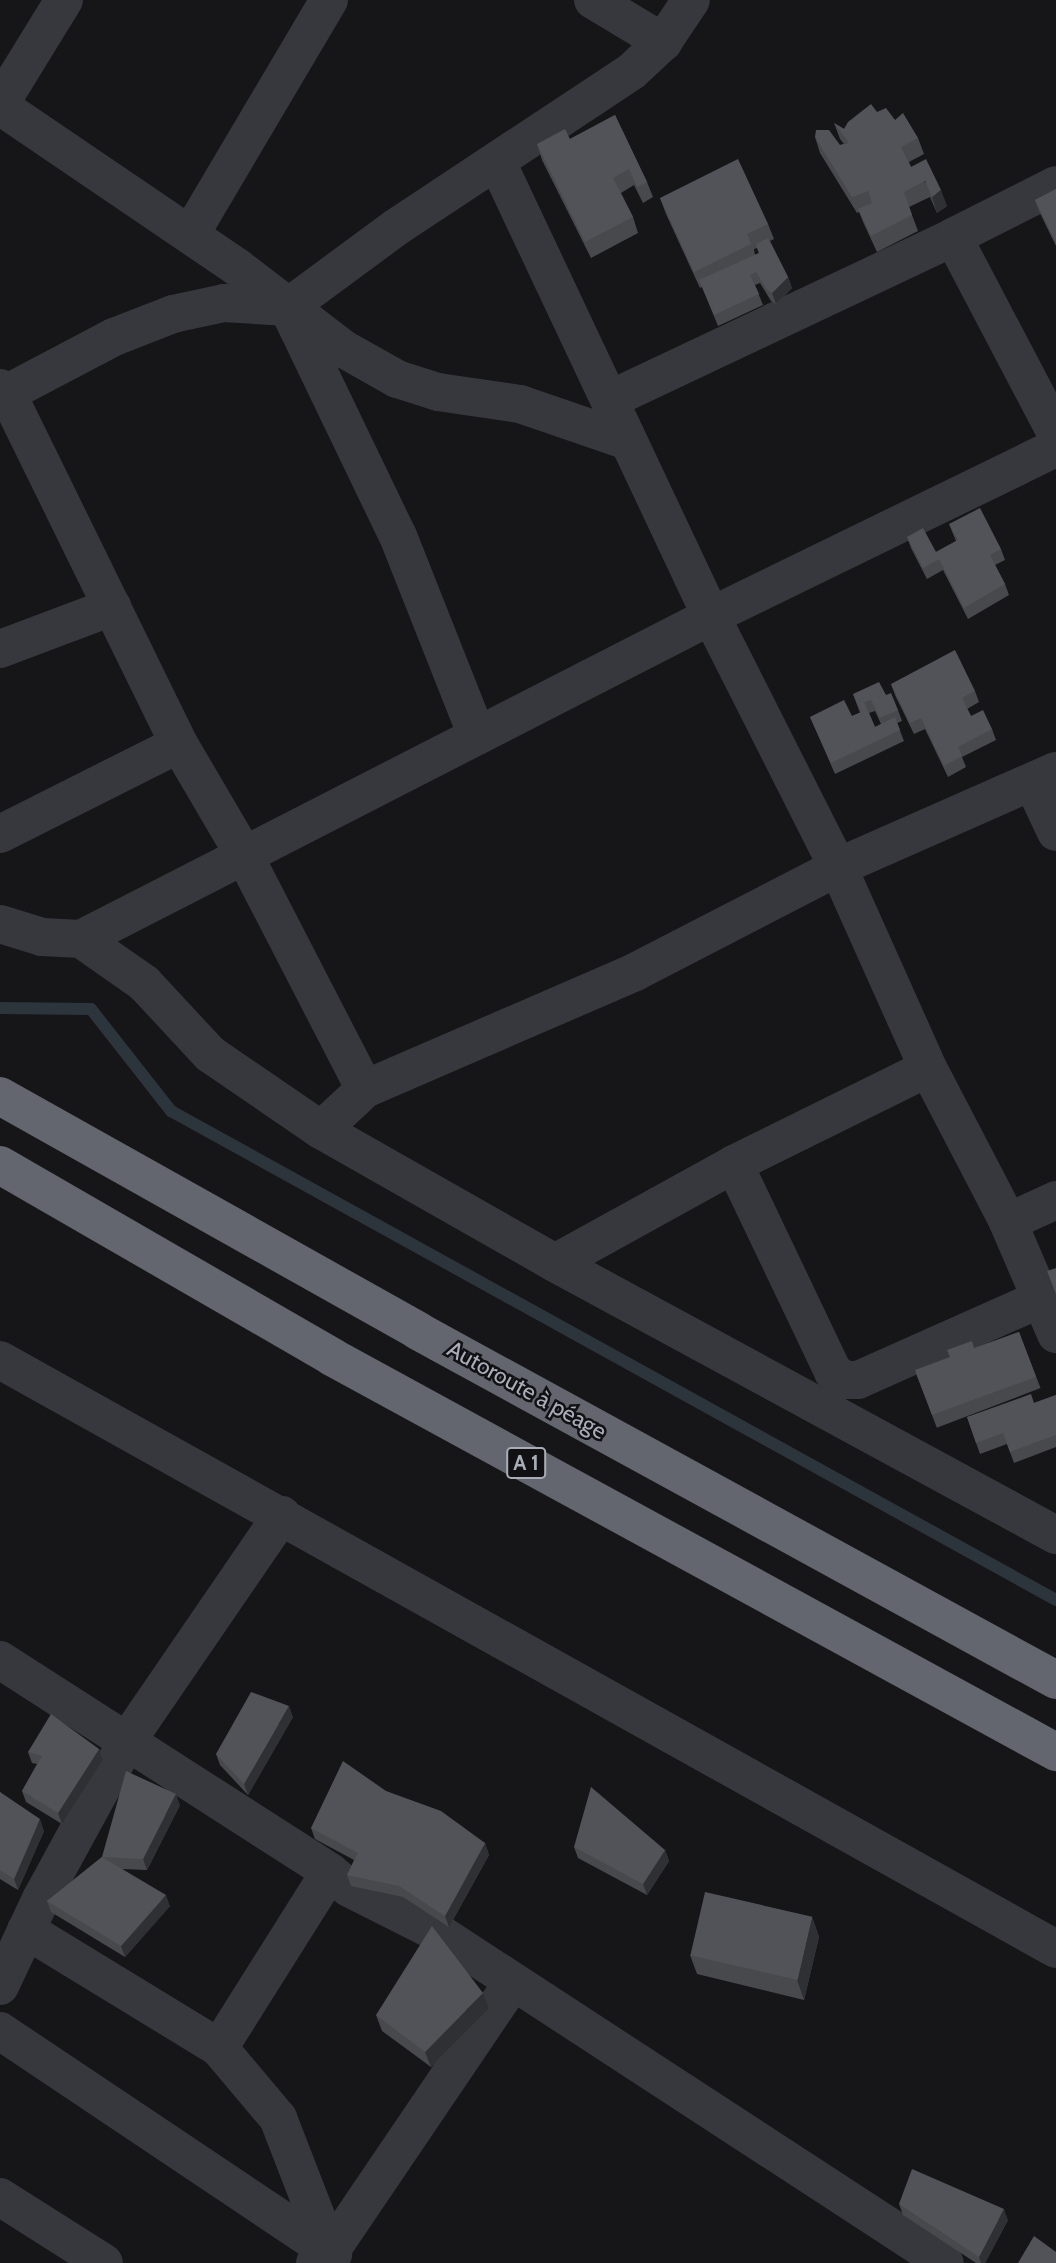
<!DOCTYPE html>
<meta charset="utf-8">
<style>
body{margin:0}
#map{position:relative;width:1056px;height:2263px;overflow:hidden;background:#161618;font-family:Cabin,sans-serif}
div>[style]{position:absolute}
.stream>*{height:12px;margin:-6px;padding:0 6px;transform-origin:6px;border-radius:6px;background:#2c353c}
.minor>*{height:38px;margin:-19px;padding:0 19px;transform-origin:19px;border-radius:19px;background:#37383d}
.highway>*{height:38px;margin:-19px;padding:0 19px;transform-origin:19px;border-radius:19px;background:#63666e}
.wall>*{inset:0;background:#47494d;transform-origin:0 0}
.shaded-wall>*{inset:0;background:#2f3033}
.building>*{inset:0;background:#525359;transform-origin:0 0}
span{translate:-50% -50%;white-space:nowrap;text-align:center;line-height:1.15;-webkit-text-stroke:5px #111113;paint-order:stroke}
.shield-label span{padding:2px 5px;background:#111113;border:2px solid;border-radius:5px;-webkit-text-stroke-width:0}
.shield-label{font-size:21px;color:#a8adb8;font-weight:700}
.street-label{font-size:23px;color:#a8adb8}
</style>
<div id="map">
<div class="stream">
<i style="left:0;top:1008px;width:91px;rotate:0.6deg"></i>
<i style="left:91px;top:1009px;width:130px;rotate:51.9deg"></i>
<i style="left:171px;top:1111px;width:1011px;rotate:28.92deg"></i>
</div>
<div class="minor">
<i style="left:593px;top:0;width:82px;rotate:31deg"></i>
<i style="left:0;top:104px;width:122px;rotate:-58.4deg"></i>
<i style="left:0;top:106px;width:287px;rotate:34.2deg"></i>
<i style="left:237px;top:267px;width:133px;rotate:37.6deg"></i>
<i style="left:342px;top:348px;width:63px;rotate:29.4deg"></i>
<i style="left:397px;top:379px;width:43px;rotate:17.6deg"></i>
<i style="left:438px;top:392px;width:83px;rotate:8.3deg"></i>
<i style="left:520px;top:404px;width:114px;rotate:18.9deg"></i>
<i style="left:497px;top:162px;width:502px;rotate:64.76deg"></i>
<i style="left:711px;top:616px;width:281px;rotate:63.2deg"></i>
<i style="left:838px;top:867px;width:220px;rotate:65.9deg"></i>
<i style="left:928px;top:1068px;width:174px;rotate:62.5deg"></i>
<i style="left:1008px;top:1222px;width:122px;rotate:66.8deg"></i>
<i style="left:190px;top:235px;width:273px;rotate:-59.4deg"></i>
<i style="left:953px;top:237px;width:221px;rotate:62.3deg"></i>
<i style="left:290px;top:312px;width:249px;rotate:64.3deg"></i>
<i style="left:398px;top:536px;width:215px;rotate:68.4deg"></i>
<i style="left:0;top:388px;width:9px;rotate:36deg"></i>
<i style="left:7px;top:393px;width:391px;rotate:63.9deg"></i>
<i style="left:179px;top:744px;width:129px;rotate:59.6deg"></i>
<i style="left:244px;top:855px;width:263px;rotate:62.7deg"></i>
<i style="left:0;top:397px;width:129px;rotate:-27.8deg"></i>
<i style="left:114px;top:337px;width:63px;rotate:-21.3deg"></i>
<i style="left:173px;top:314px;width:52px;rotate:-12.2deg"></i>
<i style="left:224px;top:303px;width:64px;rotate:3.6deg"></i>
<i style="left:288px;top:307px;width:133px;rotate:-36.4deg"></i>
<i style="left:395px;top:228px;width:284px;rotate:-33.5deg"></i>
<i style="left:632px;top:71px;width:42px;rotate:-43.1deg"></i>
<i style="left:663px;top:42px;width:50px;rotate:-56.3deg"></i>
<i style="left:611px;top:399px;width:378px;rotate:-25.3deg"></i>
<i style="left:953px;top:237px;width:115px;rotate:-26.8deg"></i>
<i style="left:0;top:649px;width:120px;rotate:-20.6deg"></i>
<i style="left:1033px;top:783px;width:54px;rotate:64.9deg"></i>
<i style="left:0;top:834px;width:200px;rotate:-26.7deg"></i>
<i style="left:0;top:924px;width:44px;rotate:17.2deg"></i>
<i style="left:42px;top:937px;width:39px;rotate:3deg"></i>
<i style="left:81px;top:939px;width:77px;rotate:34.9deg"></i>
<i style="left:144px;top:983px;width:97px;rotate:47.1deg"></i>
<i style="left:210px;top:1054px;width:135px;rotate:34.4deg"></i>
<i style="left:321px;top:1130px;width:269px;rotate:29.6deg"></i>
<i style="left:555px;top:1263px;width:570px;rotate:28.5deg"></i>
<i style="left:81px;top:939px;width:708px;rotate:-27.14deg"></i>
<i style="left:711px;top:616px;width:384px;rotate:-26deg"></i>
<i style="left:321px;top:1130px;width:60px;rotate:-43deg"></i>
<i style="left:365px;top:1089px;width:294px;rotate:-23.4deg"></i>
<i style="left:635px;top:972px;width:229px;rotate:-27.3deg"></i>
<i style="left:838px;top:867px;width:238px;rotate:-23.8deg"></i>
<i style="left:734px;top:1164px;width:230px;rotate:64.5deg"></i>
<i style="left:833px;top:1372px;width:14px;rotate:34deg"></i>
<i style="left:845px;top:1380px;width:13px"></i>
<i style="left:858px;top:1380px;width:199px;rotate:-24deg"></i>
<i style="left:1008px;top:1222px;width:53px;rotate:-24.6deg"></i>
<i style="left:555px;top:1263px;width:205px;rotate:-28.9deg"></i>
<i style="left:734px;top:1164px;width:216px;rotate:-26.3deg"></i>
<i style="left:0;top:1360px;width:1209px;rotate:29.15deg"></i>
<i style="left:0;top:1660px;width:392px;rotate:32.7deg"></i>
<i style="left:330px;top:1872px;width:25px;rotate:40deg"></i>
<i style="left:349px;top:1888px;width:104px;rotate:26.8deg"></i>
<i style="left:442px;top:1935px;width:600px;rotate:33.11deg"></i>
<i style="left:26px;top:1930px;width:226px;rotate:31.4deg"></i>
<i style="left:219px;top:2048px;width:92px;rotate:49.9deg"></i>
<i style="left:278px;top:2118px;width:144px;rotate:68.8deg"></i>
<i style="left:0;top:1986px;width:96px;rotate:-64.8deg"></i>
<i style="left:41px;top:1899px;width:180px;rotate:-61.4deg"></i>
<i style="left:127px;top:1741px;width:274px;rotate:-55.6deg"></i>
<i style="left:0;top:2031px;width:401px;rotate:33.8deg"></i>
<i style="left:219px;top:2048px;width:208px;rotate:-57.8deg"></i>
<i style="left:0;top:2197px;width:123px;rotate:32.4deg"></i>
<i style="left:315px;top:2263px;width:19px;rotate:-36deg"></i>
<i style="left:330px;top:2252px;width:326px;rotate:-55.9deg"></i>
</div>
<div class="highway">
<i style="left:0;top:1096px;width:480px;rotate:29.3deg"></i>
<i style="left:418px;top:1331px;width:727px;rotate:28.68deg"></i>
<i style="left:0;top:1165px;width:384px;rotate:30deg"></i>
<i style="left:332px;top:1357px;width:825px;rotate:28.62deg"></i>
</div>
<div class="wall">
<i style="clip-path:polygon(877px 112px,895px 120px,918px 138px,924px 154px,909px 162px,911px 167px,947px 206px,937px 213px,930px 197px,909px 207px,918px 231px,877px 252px,864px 224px,859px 212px,857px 213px,820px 153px,815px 137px,840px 145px,844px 144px,840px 139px,834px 123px,844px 129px)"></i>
<i style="clip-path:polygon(615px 115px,647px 182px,653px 197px,643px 203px,634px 185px,621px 193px,633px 217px,638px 233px,591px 258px,542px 160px,537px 144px,570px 139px)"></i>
<i style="clip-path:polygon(1056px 189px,1056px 246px,1039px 211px,1035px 200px)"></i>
<i style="clip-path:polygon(evenodd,660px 198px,768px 224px,774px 239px,770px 241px,788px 277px,792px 288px,776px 304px,771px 301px,760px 283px,755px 285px,763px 305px,718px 326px,702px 287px,700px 288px,666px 214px,660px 198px,757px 248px,759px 253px,755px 255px,754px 249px,757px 248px)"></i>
<i style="clip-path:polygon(949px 524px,1001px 549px,1005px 560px,995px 565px,1005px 584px,1009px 595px,968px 619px,943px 570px,927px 579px,911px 548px,907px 537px,936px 552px,956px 541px)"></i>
<i style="clip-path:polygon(891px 684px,975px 691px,979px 702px,967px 709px,971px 716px,992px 729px,996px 740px,962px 757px,966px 767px,948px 777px,925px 729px,914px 734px,895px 695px)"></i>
<i style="clip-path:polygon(evenodd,853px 694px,886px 695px,898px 710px,902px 721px,897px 723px,904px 741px,835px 774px,810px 717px,852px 716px,860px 713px,853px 694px,875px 711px,881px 724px,875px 727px,869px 713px,875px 711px)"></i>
<i style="left:1019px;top:1332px;width:60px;height:111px;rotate:69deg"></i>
<i style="clip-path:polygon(1056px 1395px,1056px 1447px,1014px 1463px,1007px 1444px,980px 1454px,967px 1417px,1034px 1403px)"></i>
<i style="clip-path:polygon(293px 1717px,248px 1795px,220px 1765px,216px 1754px)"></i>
<i style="clip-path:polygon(99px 1749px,103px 1760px,62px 1824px,26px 1802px,22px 1791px,37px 1764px,32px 1763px,28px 1752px)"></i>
<i style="clip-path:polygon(386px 1791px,485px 1843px,489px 1855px,449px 1927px,403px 1897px,351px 1886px,347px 1875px,354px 1860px,315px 1839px,311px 1828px)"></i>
<i style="clip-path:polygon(0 1792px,44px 1831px,18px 1890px,0 1879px)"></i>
<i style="clip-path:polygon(180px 1805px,147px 1870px,122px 1869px,170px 1906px,125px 1957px,51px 1912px,47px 1901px,102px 1857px)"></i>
<i style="clip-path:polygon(574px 1847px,665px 1850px,669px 1861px,647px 1895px,578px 1858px)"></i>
<i style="clip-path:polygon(812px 1917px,819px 1937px,804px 2000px,697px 1974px,690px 1955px)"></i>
<i style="clip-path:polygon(489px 2009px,431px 2067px,382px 2031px,376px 2015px)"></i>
<i style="clip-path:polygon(899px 2204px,1008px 2220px,985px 2263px,976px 2263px,903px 2215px)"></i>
</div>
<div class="shaded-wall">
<i style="clip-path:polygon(941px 190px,947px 206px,937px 213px,932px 197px)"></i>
<i style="clip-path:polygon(788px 277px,792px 288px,776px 304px,772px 293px)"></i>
<i style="clip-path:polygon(289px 1706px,293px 1717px,248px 1795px,244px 1784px)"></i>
<i style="clip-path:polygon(99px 1749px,103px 1760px,62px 1824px,58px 1813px)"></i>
<i style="clip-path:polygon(176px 1794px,180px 1805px,147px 1870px,143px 1859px)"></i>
<i style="clip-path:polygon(40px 1819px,44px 1831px,18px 1890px,14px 1879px)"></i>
<i style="clip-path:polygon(485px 1843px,489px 1855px,449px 1927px,445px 1916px)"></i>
<i style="clip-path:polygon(665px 1850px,669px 1861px,647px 1895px,643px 1884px)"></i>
<i style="clip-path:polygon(166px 1895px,170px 1906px,125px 1957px,121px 1946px)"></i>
<i style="clip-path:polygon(812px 1917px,819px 1937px,804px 2000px,797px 1980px)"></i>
<i style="clip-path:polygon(483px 1993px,489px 2009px,431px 2067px,425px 2052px)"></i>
<i style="clip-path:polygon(1004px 2209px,1008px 2220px,985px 2263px,981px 2263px,979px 2257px)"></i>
</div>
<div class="building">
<i style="clip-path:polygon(871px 104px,877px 112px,886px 108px,895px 120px,903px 113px,918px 138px,901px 147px,911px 167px,926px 159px,941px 190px,932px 197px,925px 181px,904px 192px,912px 215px,871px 236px,858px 209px,872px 203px,868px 191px,852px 197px,815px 137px,816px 130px,829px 130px,840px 145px,849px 143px,834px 123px,844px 129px,848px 122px)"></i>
<i style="clip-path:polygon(615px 115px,647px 182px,637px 187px,629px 169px,613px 178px,633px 217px,585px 242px,537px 144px,565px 129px,570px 139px)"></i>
<i style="clip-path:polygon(738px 159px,768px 224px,747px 234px,751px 244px,694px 272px,660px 198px)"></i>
<i style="clip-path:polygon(1056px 189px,1056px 243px,1035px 200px)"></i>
<i style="clip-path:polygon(768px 238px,788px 277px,772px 293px,767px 290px,756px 272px,750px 275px,759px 294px,714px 315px,699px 280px,759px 253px,756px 244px)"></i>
<i style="clip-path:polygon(980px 508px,1001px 549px,990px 555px,1005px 584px,964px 608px,939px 559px,923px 568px,907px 537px,923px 528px,936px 552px,958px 540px,949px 524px)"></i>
<i style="clip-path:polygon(955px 650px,975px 691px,962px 698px,971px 716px,983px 710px,992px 729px,958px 747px,962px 756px,944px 766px,921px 718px,910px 723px,891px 684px)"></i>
<i style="clip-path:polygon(879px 682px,886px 695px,891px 693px,898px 710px,880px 718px,871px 700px,864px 702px,875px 727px,895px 717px,900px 730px,831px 763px,810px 717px,844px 700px,852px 716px,861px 712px,853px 694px)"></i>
<i style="clip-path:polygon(1056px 1268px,1056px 1294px,1047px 1271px)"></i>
<i style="clip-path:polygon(1019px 1332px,1036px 1377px,932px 1415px,915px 1370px,950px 1357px,947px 1350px,972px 1341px,974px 1348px)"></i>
<i style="clip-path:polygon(1031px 1394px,1034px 1403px,1056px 1395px,1056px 1435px,1010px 1452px,1003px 1433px,976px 1443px,967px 1417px)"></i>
<i style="clip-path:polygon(251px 1692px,289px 1706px,244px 1784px,216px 1754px)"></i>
<i style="clip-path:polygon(51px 1714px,99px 1749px,58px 1813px,22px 1791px,42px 1756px,28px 1752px)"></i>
<i style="clip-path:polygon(343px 1761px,386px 1791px,441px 1811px,485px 1843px,445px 1916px,399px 1886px,347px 1875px,358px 1853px,311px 1828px)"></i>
<i style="clip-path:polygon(126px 1771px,176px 1794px,143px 1859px,102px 1857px)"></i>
<i style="clip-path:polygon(591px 1787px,665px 1850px,643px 1884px,574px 1847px)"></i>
<i style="clip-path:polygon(0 1792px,40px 1819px,14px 1879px,0 1870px)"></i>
<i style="clip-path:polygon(102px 1857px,166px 1895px,121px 1946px,47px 1901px)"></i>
<i style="left:705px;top:1892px;width:110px;height:65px;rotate:13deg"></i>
<i style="clip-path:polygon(432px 1926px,483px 1993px,425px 2052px,376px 2015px)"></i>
<i style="clip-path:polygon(912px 2169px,1004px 2209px,979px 2257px,899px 2204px)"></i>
<i style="clip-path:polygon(1034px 2236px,1056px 2252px,1056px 2263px,1018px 2263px)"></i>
</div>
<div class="shield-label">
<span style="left:526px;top:1463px">A 1</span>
</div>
<div class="street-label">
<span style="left:527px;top:1390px;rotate:29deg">Autoroute à péage</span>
</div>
</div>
